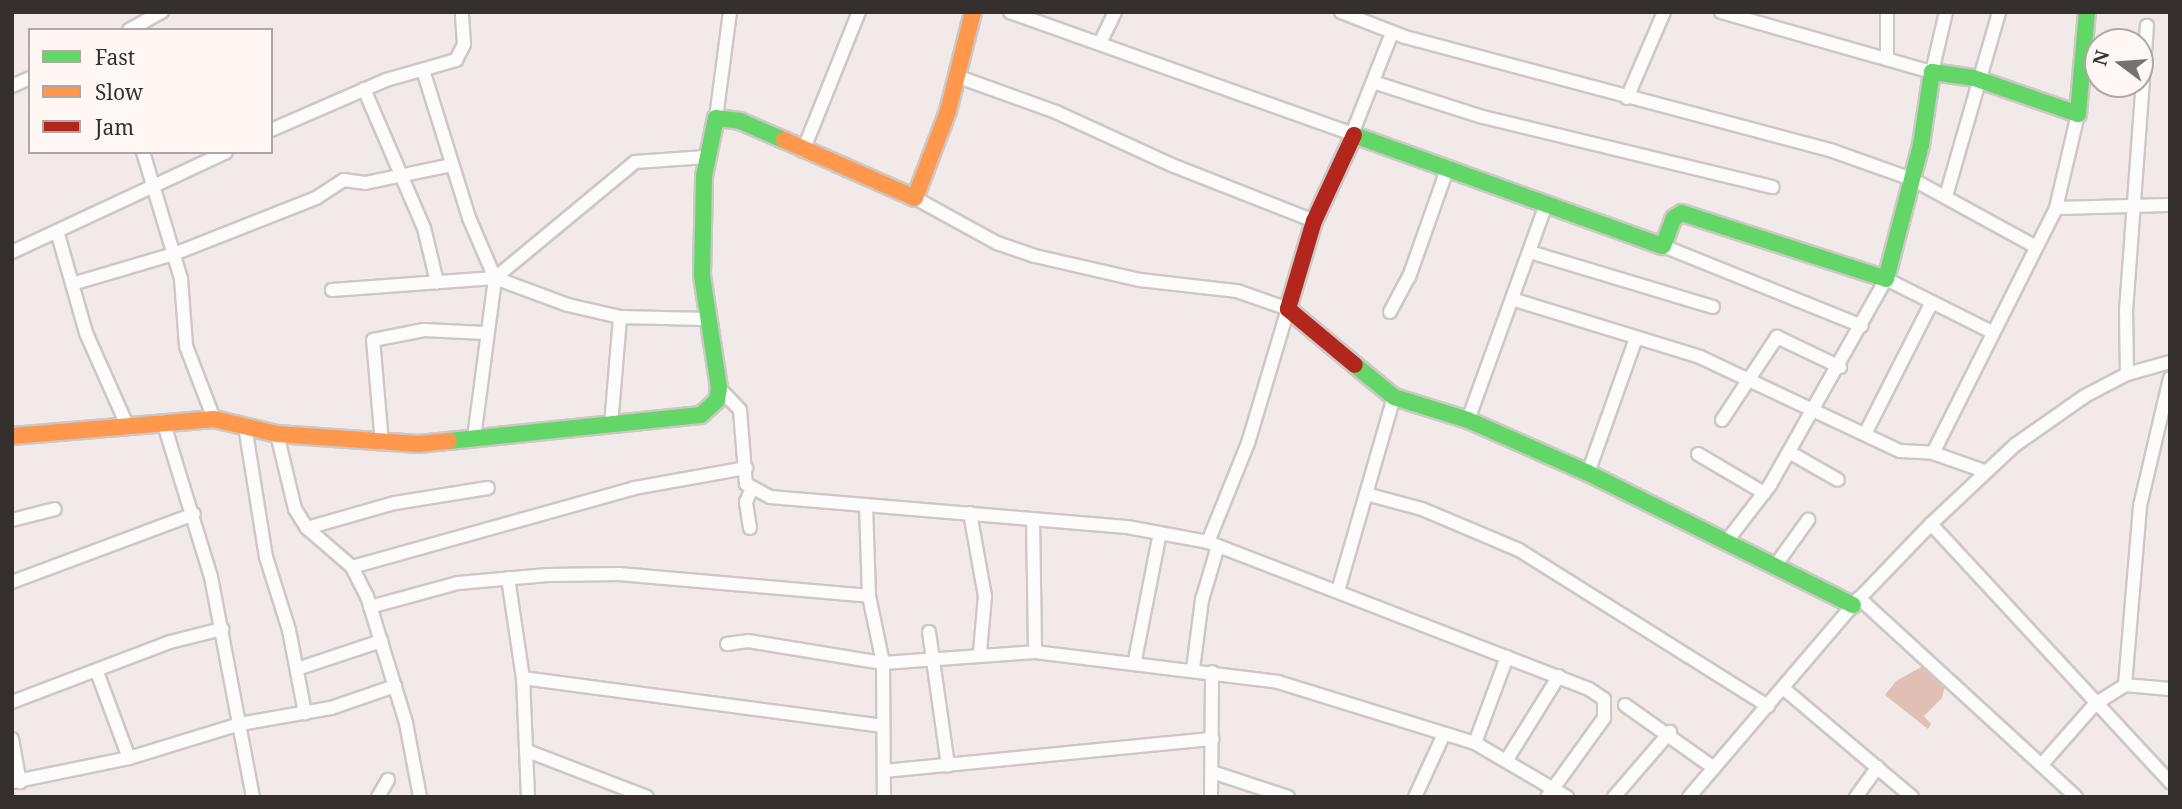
<!DOCTYPE html>
<style>
body{margin:0}
#map{position:relative;width:2182px;height:809px;overflow:hidden;background:#f1eae8;font-family:"Noto Serif",serif}
div>[style]{position:absolute}
.forest>*{inset:0;background:#e1bfb4}
.roads{filter:drop-shadow(2px 0 #cdc8c6) drop-shadow(-2px 0 #cdc8c6) drop-shadow(0 2px #cdc8c6) drop-shadow(0 -2px #cdc8c6)}
.street>*{height:12px;margin:-6px;padding:0 6px;transform-origin:6px;border-radius:6px;background:#fdfcfc}
.fast>*{height:16px;margin:-8px;padding:0 8px;transform-origin:8px;border-radius:8px;background:#63d668}
.slow>*{height:16px;margin:-8px;padding:0 8px;transform-origin:8px;border-radius:8px;background:#ff974d}
.jam>*{height:16px;margin:-8px;padding:0 8px;transform-origin:8px;border-radius:8px;background:#b3261e}
span{translate:-50% -50%;white-space:nowrap;text-align:center;line-height:1.15;-webkit-text-stroke:5px #fef7f4;paint-order:stroke}
.frame{position:absolute;inset:0;border:14px solid #35302e;pointer-events:none}
.legend{position:absolute;left:28px;top:28px;width:245px;height:126px;box-sizing:border-box;background:#fef7f4;border:2px solid #aea7a5;margin:0;padding:9px 12px;list-style:none;font-size:21px;color:#35302e}
.legend li{display:flex;align-items:center;gap:14px;height:35px}
.legend b{width:35px;border:2px solid #aea7a5}
.north{position:absolute;left:2084px;top:28px;width:70px;height:70px;box-sizing:border-box;background:#fef7f4;border:2px solid #aea7a5;border-radius:50%;rotate:286deg;font-size:19px;font-weight:700;line-height:28px;text-align:center;color:#35302e}
.north::after{content:'';display:block;margin:auto;width:24px;height:32px;background:#77716f;clip-path:polygon(50% 0,100% 100%,50% 72%,0 100%)}
</style>
<div id="map">
<div class="forest">
<i style="clip-path:polygon(1925px 665px,1946px 681px,1942px 698px,1924px 716px,1931px 724px,1928px 729px,1885px 695px,1896px 681px)"></i>
</div>
<div class="roads">
<div class="street">
<i style="left:1010px;top:12px;width:363px;rotate:19.6deg"></i>
<i style="left:1352px;top:134px;width:109px;rotate:-68.4deg"></i>
<i style="left:1341px;top:12px;width:69px;rotate:21.3deg"></i>
<i style="left:1405px;top:37px;width:440px;rotate:14.9deg"></i>
<i style="left:1830px;top:150px;width:87px;rotate:19.5deg"></i>
<i style="left:1912px;top:179px;width:141px;rotate:28.7deg"></i>
<i style="left:1721px;top:12px;width:219px;rotate:15.9deg"></i>
<i style="left:1932px;top:72px;width:62px;rotate:-76.9deg"></i>
<i style="left:1887px;top:12px;width:45px;rotate:90deg"></i>
<i style="left:129px;top:30px;width:38px;rotate:-29deg"></i>
<i style="left:1101px;top:41px;width:32px;rotate:-64deg"></i>
<i style="left:423px;top:70px;width:155px;rotate:72.7deg"></i>
<i style="left:469px;top:218px;width:65px;rotate:66.6deg"></i>
<i style="left:956px;top:76px;width:106px;rotate:19.8deg"></i>
<i style="left:1056px;top:112px;width:128px;rotate:24.6deg"></i>
<i style="left:1172px;top:165px;width:153px;rotate:21.5deg"></i>
<i style="left:1373px;top:82px;width:115px;rotate:17.7deg"></i>
<i style="left:1483px;top:117px;width:298px;rotate:13.6deg"></i>
<i style="left:12px;top:86px;width:20px;rotate:-24deg"></i>
<i style="left:364px;top:89px;width:151px;rotate:66.7deg"></i>
<i style="left:424px;top:228px;width:56px;rotate:76.5deg"></i>
<i style="left:1627px;top:98px;width:94px;rotate:-66.7deg"></i>
<i style="left:716px;top:118px;width:107px;rotate:-82.5deg"></i>
<i style="left:271px;top:130px;width:125px;rotate:-23.5deg"></i>
<i style="left:386px;top:80px;width:73px;rotate:-15.9deg"></i>
<i style="left:456px;top:60px;width:18px;rotate:-63deg"></i>
<i style="left:464px;top:44px;width:32px;rotate:-94deg"></i>
<i style="left:803px;top:151px;width:150px;rotate:-68.1deg"></i>
<i style="left:143px;top:152px;width:133px;rotate:73.3deg"></i>
<i style="left:181px;top:279px;width:67px;rotate:85.7deg"></i>
<i style="left:186px;top:346px;width:78px;rotate:69deg"></i>
<i style="left:1946px;top:196px;width:191px;rotate:-73.9deg"></i>
<i style="left:915px;top:198px;width:94px;rotate:28.8deg"></i>
<i style="left:997px;top:243px;width:40px;rotate:18.9deg"></i>
<i style="left:1035px;top:256px;width:108px;rotate:12.9deg"></i>
<i style="left:1140px;top:280px;width:98px;rotate:6.5deg"></i>
<i style="left:1237px;top:291px;width:54px;rotate:19.4deg"></i>
<i style="left:1288px;top:309px;width:140px;rotate:106.6deg"></i>
<i style="left:1248px;top:443px;width:107px;rotate:112deg"></i>
<i style="left:2056px;top:208px;width:114px;rotate:-1.5deg"></i>
<i style="left:57px;top:231px;width:106px;rotate:74.1deg"></i>
<i style="left:86px;top:333px;width:101px;rotate:66deg"></i>
<i style="left:1663px;top:246px;width:214px;rotate:21.9deg"></i>
<i style="left:12px;top:252px;width:236px;rotate:-25deg"></i>
<i style="left:1530px;top:252px;width:191px;rotate:16.7deg"></i>
<i style="left:72px;top:284px;width:106px;rotate:-16.4deg"></i>
<i style="left:174px;top:254px;width:153px;rotate:-21.5deg"></i>
<i style="left:316px;top:198px;width:33px;rotate:-33deg"></i>
<i style="left:344px;top:180px;width:21px;rotate:8deg"></i>
<i style="left:365px;top:183px;width:88px;rotate:-11.8deg"></i>
<i style="left:332px;top:290px;width:163px;rotate:-4.2deg"></i>
<i style="left:495px;top:278px;width:78px;rotate:20.3deg"></i>
<i style="left:568px;top:305px;width:53px;rotate:13deg"></i>
<i style="left:620px;top:317px;width:86px;rotate:1.3deg"></i>
<i style="left:1515px;top:300px;width:194px;rotate:17.1deg"></i>
<i style="left:1700px;top:357px;width:221px;rotate:25.2deg"></i>
<i style="left:1900px;top:451px;width:33px;rotate:3deg"></i>
<i style="left:1933px;top:453px;width:54px;rotate:19.4deg"></i>
<i style="left:1390px;top:312px;width:40px;rotate:-62deg"></i>
<i style="left:1409px;top:277px;width:117px;rotate:-70.5deg"></i>
<i style="left:2170px;top:362px;width:45px;rotate:164.4deg"></i>
<i style="left:2127px;top:374px;width:47px;rotate:152.4deg"></i>
<i style="left:2085px;top:396px;width:85px;rotate:145deg"></i>
<i style="left:2015px;top:445px;width:115px;rotate:136.8deg"></i>
<i style="left:1931px;top:524px;width:352px;rotate:47.2deg"></i>
<i style="left:2127px;top:374px;width:63px;rotate:-90.9deg"></i>
<i style="left:2126px;top:311px;width:286px;rotate:-85.8deg"></i>
<i style="left:719px;top:388px;width:30px;rotate:46deg"></i>
<i style="left:740px;top:410px;width:74px;rotate:85.4deg"></i>
<i style="left:746px;top:484px;width:27px;rotate:28deg"></i>
<i style="left:770px;top:497px;width:358px;rotate:4.8deg"></i>
<i style="left:1127px;top:527px;width:82px;rotate:10.5deg"></i>
<i style="left:1208px;top:542px;width:408px;rotate:21.1deg"></i>
<i style="left:1589px;top:689px;width:18px;rotate:34deg"></i>
<i style="left:1604px;top:699px;width:19px;rotate:90deg"></i>
<i style="left:1604px;top:718px;width:97px;rotate:125.8deg"></i>
<i style="left:1468px;top:420px;width:229px;rotate:-70.1deg"></i>
<i style="left:1722px;top:420px;width:100px;rotate:-56.5deg"></i>
<i style="left:1777px;top:337px;width:70px;rotate:25.5deg"></i>
<i style="left:163px;top:421px;width:163px;rotate:72.9deg"></i>
<i style="left:211px;top:577px;width:224px;rotate:79.2deg"></i>
<i style="left:611px;top:425px;width:108px;rotate:-85.2deg"></i>
<i style="left:245px;top:426px;width:133px;rotate:80.9deg"></i>
<i style="left:266px;top:557px;width:77px;rotate:72.5deg"></i>
<i style="left:289px;top:630px;width:85px;rotate:79.1deg"></i>
<i style="left:277px;top:434px;width:77px;rotate:76.5deg"></i>
<i style="left:295px;top:509px;width:22px;rotate:58deg"></i>
<i style="left:307px;top:528px;width:60px;rotate:40.9deg"></i>
<i style="left:352px;top:567px;width:33px;rotate:63deg"></i>
<i style="left:367px;top:596px;width:133px;rotate:72.9deg"></i>
<i style="left:406px;top:723px;width:75px;rotate:79.3deg"></i>
<i style="left:1865px;top:434px;width:148px;rotate:-63.1deg"></i>
<i style="left:474px;top:438px;width:161px;rotate:-82.5deg"></i>
<i style="left:495px;top:278px;width:182px;rotate:-39.6deg"></i>
<i style="left:635px;top:162px;width:71px;rotate:-4deg"></i>
<i style="left:382px;top:444px;width:104px;rotate:-94.9deg"></i>
<i style="left:373px;top:340px;width:52px;rotate:-11.1deg"></i>
<i style="left:424px;top:330px;width:61px;rotate:2.8deg"></i>
<i style="left:1789px;top:452px;width:56px;rotate:29.7deg"></i>
<i style="left:1933px;top:453px;width:274px;rotate:-63.3deg"></i>
<i style="left:2056px;top:208px;width:97px;rotate:-76.8deg"></i>
<i style="left:1698px;top:454px;width:77px;rotate:30.6deg"></i>
<i style="left:1588px;top:473px;width:143px;rotate:-70.4deg"></i>
<i style="left:1366px;top:494px;width:58px;rotate:15deg"></i>
<i style="left:1422px;top:509px;width:105px;rotate:22.9deg"></i>
<i style="left:1519px;top:550px;width:294px;rotate:32.1deg"></i>
<i style="left:970px;top:513px;width:84px;rotate:79.8deg"></i>
<i style="left:985px;top:596px;width:56px;rotate:95.1deg"></i>
<i style="left:1033px;top:519px;width:133px;rotate:89.1deg"></i>
<i style="left:12px;top:520px;width:44px;rotate:-14.3deg"></i>
<i style="left:307px;top:528px;width:91px;rotate:-15.9deg"></i>
<i style="left:395px;top:503px;width:94px;rotate:-9.2deg"></i>
<i style="left:750px;top:528px;width:26px;rotate:-99deg"></i>
<i style="left:746px;top:502px;width:13px;rotate:-67deg"></i>
<i style="left:1726px;top:542px;width:72px;rotate:-52.3deg"></i>
<i style="left:1770px;top:485px;width:236px;rotate:-60.6deg"></i>
<i style="left:1886px;top:279px;width:116px;rotate:26.6deg"></i>
<i style="left:1775px;top:566px;width:57px;rotate:-54.3deg"></i>
<i style="left:352px;top:567px;width:293px;rotate:-15.6deg"></i>
<i style="left:634px;top:488px;width:114px;rotate:-10.1deg"></i>
<i style="left:508px;top:578px;width:101px;rotate:81.5deg"></i>
<i style="left:523px;top:678px;width:119px;rotate:87.6deg"></i>
<i style="left:12px;top:582px;width:194px;rotate:-20.5deg"></i>
<i style="left:1338px;top:591px;width:202px;rotate:-73.9deg"></i>
<i style="left:869px;top:596px;width:68px;rotate:78.2deg"></i>
<i style="left:883px;top:663px;width:134px;rotate:89.6deg"></i>
<i style="left:1859px;top:598px;width:294px;rotate:42.5deg"></i>
<i style="left:370px;top:607px;width:91px;rotate:-15.3deg"></i>
<i style="left:458px;top:583px;width:90px;rotate:-5.1deg"></i>
<i style="left:548px;top:575px;width:71px;rotate:-0.8deg"></i>
<i style="left:619px;top:574px;width:251px;rotate:5deg"></i>
<i style="left:869px;top:596px;width:91px;rotate:-91.9deg"></i>
<i style="left:929px;top:632px;width:135px;rotate:81.9deg"></i>
<i style="left:727px;top:644px;width:21px;rotate:-8deg"></i>
<i style="left:748px;top:641px;width:137px;rotate:9.3deg"></i>
<i style="left:883px;top:663px;width:152px;rotate:-4.1deg"></i>
<i style="left:1035px;top:652px;width:245px;rotate:7deg"></i>
<i style="left:1278px;top:682px;width:206px;rotate:17.2deg"></i>
<i style="left:1475px;top:743px;width:107px;rotate:30.4deg"></i>
<i style="left:1135px;top:660px;width:129px;rotate:-78.9deg"></i>
<i style="left:297px;top:669px;width:89px;rotate:-18.4deg"></i>
<i style="left:1193px;top:669px;width:70px;rotate:-82.6deg"></i>
<i style="left:1202px;top:600px;width:56px;rotate:-73.5deg"></i>
<i style="left:97px;top:672px;width:92px;rotate:69.6deg"></i>
<i style="left:523px;top:678px;width:363px;rotate:7.6deg"></i>
<i style="left:2125px;top:685px;width:180px;rotate:-85.2deg"></i>
<i style="left:2140px;top:506px;width:131px;rotate:-76.8deg"></i>
<i style="left:1783px;top:688px;width:169px;rotate:40.2deg"></i>
<i style="left:12px;top:702px;width:169px;rotate:-20.8deg"></i>
<i style="left:170px;top:642px;width:54px;rotate:-14deg"></i>
<i style="left:1625px;top:705px;width:109px;rotate:35.3deg"></i>
<i style="left:12px;top:739px;width:44px;rotate:79.5deg"></i>
<i style="left:1475px;top:743px;width:92px;rotate:-69.6deg"></i>
<i style="left:530px;top:752px;width:125px;rotate:21deg"></i>
<i style="left:1506px;top:761px;width:100px;rotate:-58.1deg"></i>
<i style="left:2043px;top:763px;width:79px;rotate:-48.6deg"></i>
<i style="left:2095px;top:704px;width:36px;rotate:-32deg"></i>
<i style="left:2125px;top:685px;width:45px;rotate:5.1deg"></i>
<i style="left:885px;top:771px;width:329px;rotate:-5.6deg"></i>
<i style="left:1212px;top:772px;width:80px;rotate:18.2deg"></i>
<i style="left:12px;top:782px;width:119px;rotate:-11.6deg"></i>
<i style="left:129px;top:758px;width:116px;rotate:-17deg"></i>
<i style="left:240px;top:724px;width:92px;rotate:-10deg"></i>
<i style="left:331px;top:708px;width:68px;rotate:-19deg"></i>
<i style="left:378px;top:797px;width:20px;rotate:-60deg"></i>
<i style="left:1211px;top:797px;width:125px;rotate:-89.5deg"></i>
<i style="left:1415px;top:797px;width:69px;rotate:-65.3deg"></i>
<i style="left:1614px;top:797px;width:86px;rotate:-49.3deg"></i>
<i style="left:1689px;top:797px;width:253px;rotate:-49.5deg"></i>
<i style="left:1853px;top:605px;width:112px;rotate:-46.1deg"></i>
<i style="left:1856px;top:797px;width:37px;rotate:-54deg"></i>
</div>
<div class="fast">
<i style="left:1354px;top:135px;width:328px;rotate:19.8deg"></i>
<i style="left:1663px;top:246px;width:30px;rotate:-69deg"></i>
<i style="left:1674px;top:218px;width:9px;rotate:-32deg"></i>
<i style="left:1682px;top:213px;width:214px;rotate:17.9deg"></i>
<i style="left:1886px;top:279px;width:138px;rotate:-75.4deg"></i>
<i style="left:1921px;top:145px;width:74px;rotate:-81.4deg"></i>
<i style="left:1932px;top:72px;width:42px;rotate:8.1deg"></i>
<i style="left:1974px;top:78px;width:110px;rotate:19.1deg"></i>
<i style="left:2078px;top:114px;width:102px;rotate:-85deg"></i>
<i style="left:1355px;top:365px;width:50px;rotate:39.4deg"></i>
<i style="left:1394px;top:397px;width:77px;rotate:17.3deg"></i>
<i style="left:1468px;top:420px;width:131px;rotate:23.8deg"></i>
<i style="left:1588px;top:473px;width:296px;rotate:26.5deg"></i>
<i style="left:449px;top:441px;width:253px;rotate:-5.9deg"></i>
<i style="left:701px;top:415px;width:22px;rotate:-43deg"></i>
<i style="left:717px;top:400px;width:12px;rotate:-81deg"></i>
<i style="left:719px;top:388px;width:114px;rotate:-98.6deg"></i>
<i style="left:702px;top:275px;width:99px;rotate:-88.8deg"></i>
<i style="left:704px;top:176px;width:59px;rotate:-78.3deg"></i>
<i style="left:716px;top:118px;width:24px;rotate:7deg"></i>
<i style="left:740px;top:121px;width:48px;rotate:23.4deg"></i>
</div>
<div class="slow">
<i style="left:784px;top:140px;width:143px;rotate:23.9deg"></i>
<i style="left:915px;top:198px;width:93px;rotate:-69.2deg"></i>
<i style="left:948px;top:111px;width:102px;rotate:-75.8deg"></i>
<i style="left:12px;top:436px;width:203px;rotate:-4.8deg"></i>
<i style="left:214px;top:419px;width:65px;rotate:13.4deg"></i>
<i style="left:277px;top:434px;width:142px;rotate:4deg"></i>
<i style="left:419px;top:444px;width:30px;rotate:-6deg"></i>
</div>
<div class="jam">
<i style="left:1354px;top:135px;width:95px;rotate:114.9deg"></i>
<i style="left:1314px;top:221px;width:92px;rotate:106.5deg"></i>
<i style="left:1288px;top:309px;width:87px;rotate:39.9deg"></i>
</div>
</div>
<div class="frame"></div>
<ul class="legend">
<li><b style="height:9px;background:#63d668"></b>Fast</li>
<li><b style="height:9px;background:#ff974d"></b>Slow</li>
<li><b style="height:9px;background:#b3261e"></b>Jam</li>
</ul>
<div class="north">N</div>
</div>
